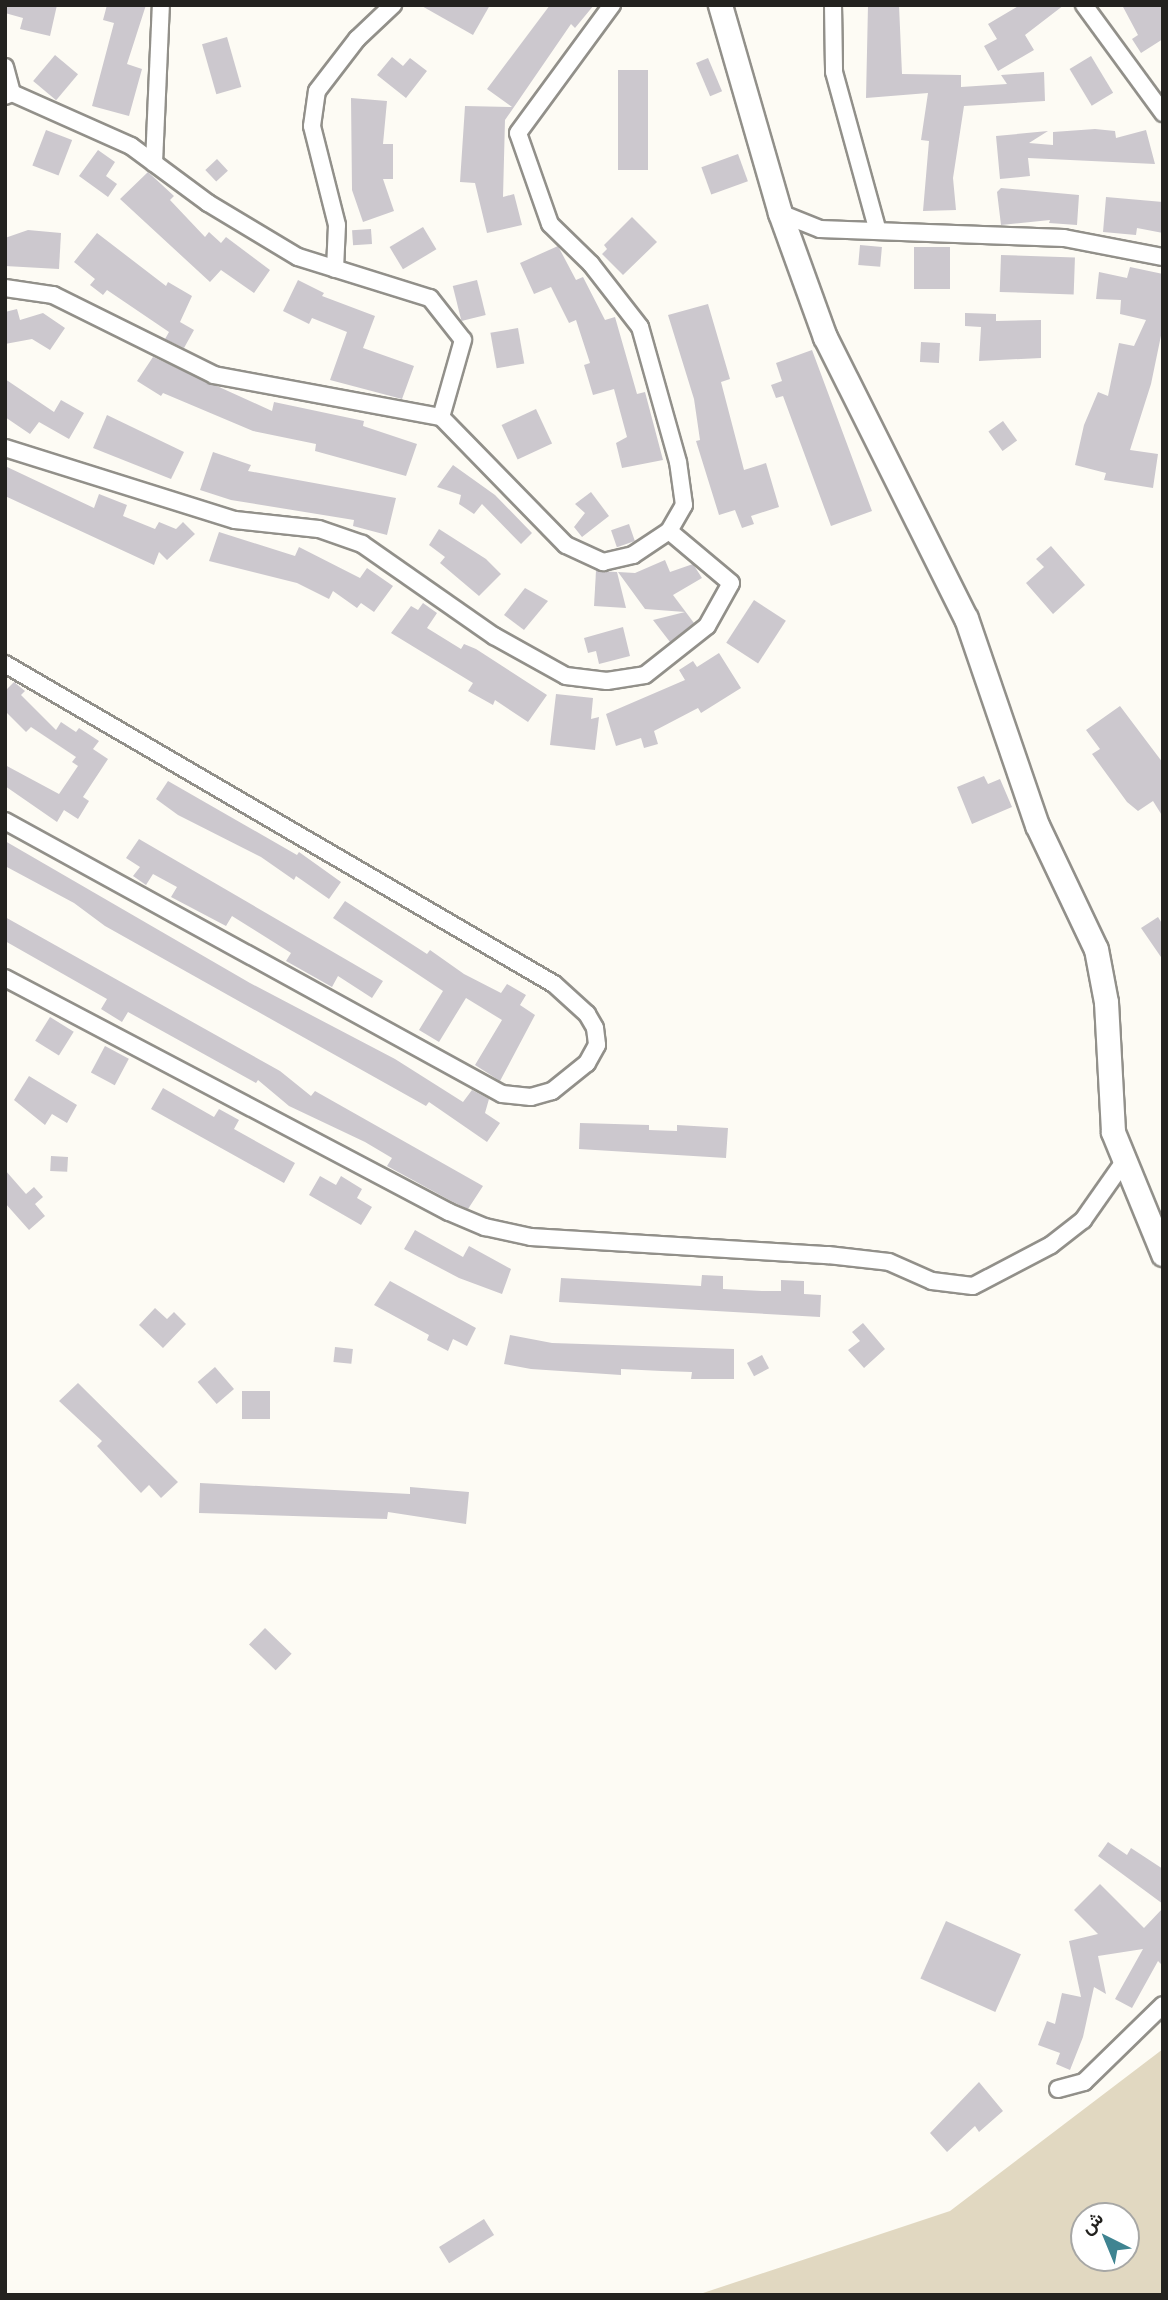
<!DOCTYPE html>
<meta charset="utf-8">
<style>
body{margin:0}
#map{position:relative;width:1168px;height:2300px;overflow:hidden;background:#fdfbf4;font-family:Montserrat,Vazirmatn,sans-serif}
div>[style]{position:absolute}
.green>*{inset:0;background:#e1d8c1}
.building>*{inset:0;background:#ccc8ce;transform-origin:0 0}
.roads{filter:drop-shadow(2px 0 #92908a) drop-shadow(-2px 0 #92908a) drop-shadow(0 2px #92908a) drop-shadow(0 -2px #92908a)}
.street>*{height:16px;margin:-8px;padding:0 8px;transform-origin:8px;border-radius:8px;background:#fff}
.secondary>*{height:23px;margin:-11.5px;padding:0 11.5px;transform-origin:11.5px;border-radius:11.5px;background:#fff}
span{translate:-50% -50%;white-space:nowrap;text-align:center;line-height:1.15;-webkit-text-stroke:7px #fff;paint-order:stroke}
.frame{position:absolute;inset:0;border:7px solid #23221f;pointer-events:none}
.north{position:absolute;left:1070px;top:2202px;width:70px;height:70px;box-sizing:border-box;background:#fff;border:2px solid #a7a7a5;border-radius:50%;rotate:317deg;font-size:19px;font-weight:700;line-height:28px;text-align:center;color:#23221f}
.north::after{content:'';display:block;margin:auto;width:24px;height:32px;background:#3f8491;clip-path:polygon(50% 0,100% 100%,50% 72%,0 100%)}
</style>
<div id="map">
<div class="green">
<i style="clip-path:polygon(evenodd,1163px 2049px,1163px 2295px,697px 2295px,950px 2211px,1163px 2049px,1084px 2216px,1126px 2216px,1126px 2258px,1084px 2258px,1084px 2216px)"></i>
</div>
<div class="building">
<i style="clip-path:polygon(5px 5px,57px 5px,50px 36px,20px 29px,23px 18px,5px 13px)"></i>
<i style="clip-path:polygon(107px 5px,146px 5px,127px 64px,142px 69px,129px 116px,92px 106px,114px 23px,103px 20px)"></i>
<i style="clip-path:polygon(420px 5px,490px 5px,473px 35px)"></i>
<i style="clip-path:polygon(550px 5px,594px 5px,575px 28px,571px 24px,505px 120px,503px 197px,514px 194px,522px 225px,487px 233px,475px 183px,460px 182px,465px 106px,512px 107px,487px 89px)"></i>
<i style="clip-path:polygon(868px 5px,899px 5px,902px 74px,961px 75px,961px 87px,1007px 84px,1001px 75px,1044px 72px,1045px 101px,964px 106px,953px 178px,956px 210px,923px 211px,929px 141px,921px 140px,928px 93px,866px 98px)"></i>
<i style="clip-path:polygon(1020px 5px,1064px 5px,1025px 35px,1034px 50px,998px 71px,984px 46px,997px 39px,988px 24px)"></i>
<i style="clip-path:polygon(1122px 5px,1163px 5px,1163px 39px,1141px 53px,1132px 39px,1138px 35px)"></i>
<i style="left:227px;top:37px;width:52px;height:26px;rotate:74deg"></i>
<i style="left:55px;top:55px;width:30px;height:34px;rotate:40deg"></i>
<i style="left:1091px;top:56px;width:43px;height:25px;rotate:59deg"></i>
<i style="clip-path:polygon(392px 57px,403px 66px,410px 58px,427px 71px,406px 98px,377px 75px)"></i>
<i style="left:708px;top:58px;width:36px;height:13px;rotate:67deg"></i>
<i style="left:618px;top:70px;width:30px;height:100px"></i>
<i style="clip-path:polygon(351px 98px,387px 101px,383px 144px,393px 144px,393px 179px,383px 179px,394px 211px,363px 222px,352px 190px)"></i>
<i style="clip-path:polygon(1095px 129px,1115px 131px,1116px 138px,1146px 130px,1155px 164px,1028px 158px,1030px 176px,1000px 179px,996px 136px,1048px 131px,1029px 143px,1053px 145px,1053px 132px)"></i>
<i style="left:46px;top:130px;width:28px;height:38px;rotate:21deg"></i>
<i style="clip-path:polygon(98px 150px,115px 162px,106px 176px,117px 184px,108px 197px,79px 176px)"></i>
<i style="left:738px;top:154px;width:29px;height:39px;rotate:70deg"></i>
<i style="left:217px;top:159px;width:16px;height:16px;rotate:47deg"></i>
<i style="clip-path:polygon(148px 172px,174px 196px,170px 200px,205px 237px,209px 232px,221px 243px,226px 237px,270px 270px,254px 293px,221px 270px,210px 282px,120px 199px)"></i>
<i style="clip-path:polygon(1001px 188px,1079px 195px,1077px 225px,1049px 223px,1050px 220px,1001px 225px,997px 192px)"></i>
<i style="clip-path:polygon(1106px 197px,1163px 202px,1163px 233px,1137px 228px,1136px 235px,1103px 232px)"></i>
<i style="clip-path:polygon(632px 217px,657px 242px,623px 275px,602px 254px,607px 249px,604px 245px)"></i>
<i style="left:423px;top:227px;width:26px;height:39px;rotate:59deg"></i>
<i style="left:371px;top:229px;width:15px;height:19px;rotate:86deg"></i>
<i style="clip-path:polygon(28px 230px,61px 233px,59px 269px,5px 266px,5px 238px)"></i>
<i style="clip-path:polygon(97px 233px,166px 286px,168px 282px,192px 296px,180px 322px,194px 330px,184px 348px,165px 339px,169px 332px,107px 290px,103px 295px,90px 285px,95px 279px,74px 262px)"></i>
<i style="left:860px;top:245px;width:22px;height:20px;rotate:5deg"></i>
<i style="clip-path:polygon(558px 246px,576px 280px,583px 277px,605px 320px,615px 317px,637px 394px,645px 392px,663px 460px,622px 468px,616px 443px,627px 437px,614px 389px,593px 395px,584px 365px,590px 363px,576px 320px,569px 323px,551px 287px,534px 294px,520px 263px)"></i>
<i style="left:914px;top:247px;width:36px;height:42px"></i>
<i style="left:1001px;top:255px;width:74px;height:37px;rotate:2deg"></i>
<i style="clip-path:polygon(1130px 267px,1163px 274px,1163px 326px,1151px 384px,1130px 450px,1158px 454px,1153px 488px,1104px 480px,1106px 473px,1075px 465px,1084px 425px,1098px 392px,1108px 396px,1119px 343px,1134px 346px,1146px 320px,1120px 314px,1121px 300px,1096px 299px,1099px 272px,1127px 278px)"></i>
<i style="clip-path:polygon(298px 280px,324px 293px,322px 296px,375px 316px,363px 348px,414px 366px,402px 399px,330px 380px,347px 332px,312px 318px,309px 324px,283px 311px)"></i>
<i style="left:477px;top:280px;width:36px;height:25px;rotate:76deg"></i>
<i style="clip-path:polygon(708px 304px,730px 379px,721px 382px,744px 470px,766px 463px,779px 507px,751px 516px,754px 524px,742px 528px,735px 510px,719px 515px,696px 441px,700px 440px,694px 399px,668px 315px)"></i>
<i style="clip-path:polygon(17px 309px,20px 320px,43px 313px,65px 328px,50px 350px,32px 339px,5px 344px,5px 312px)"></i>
<i style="clip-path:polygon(965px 313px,996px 314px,996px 321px,1041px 320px,1041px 358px,979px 361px,981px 327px,965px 326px)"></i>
<i style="left:518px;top:328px;width:36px;height:28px;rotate:80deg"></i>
<i style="left:921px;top:342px;width:19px;height:20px;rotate:3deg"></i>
<i style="clip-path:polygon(812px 350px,872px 511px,831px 526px,783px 396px,776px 398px,771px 385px,782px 381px,776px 363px)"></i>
<i style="clip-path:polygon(153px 357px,272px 411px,274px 402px,364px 421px,363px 426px,417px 444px,406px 476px,315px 451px,316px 444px,253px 431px,163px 393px,161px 396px,137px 381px)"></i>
<i style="clip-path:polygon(5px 379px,54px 412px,61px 400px,84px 413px,69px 439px,39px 422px,30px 434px,5px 417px)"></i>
<i style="left:536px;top:409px;width:38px;height:38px;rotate:65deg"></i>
<i style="clip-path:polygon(107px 415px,184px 452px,171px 479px,93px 448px)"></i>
<i style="left:1003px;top:421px;width:24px;height:18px;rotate:54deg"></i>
<i style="clip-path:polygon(213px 452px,251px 465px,248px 471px,396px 498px,387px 535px,353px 526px,354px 520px,231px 500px,200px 490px)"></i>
<i style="clip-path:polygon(453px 465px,495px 495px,532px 533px,521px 544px,482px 504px,474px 514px,459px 504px,461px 495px,437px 487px)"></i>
<i style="clip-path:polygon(5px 466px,94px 508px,99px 494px,127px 505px,123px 516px,155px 529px,159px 522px,176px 529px,183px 522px,195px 534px,167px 560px,159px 552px,154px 565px,5px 496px)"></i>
<i style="clip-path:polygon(591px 492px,609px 516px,582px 537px,574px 527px,585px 513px,575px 504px)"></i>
<i style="left:629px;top:524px;width:18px;height:19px;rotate:71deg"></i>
<i style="clip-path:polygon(439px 529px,486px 559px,501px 574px,479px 596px,440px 563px,445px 557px,429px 545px)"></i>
<i style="clip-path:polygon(219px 532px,295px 556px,299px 547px,360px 578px,367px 568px,393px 586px,374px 612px,361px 603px,357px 608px,333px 591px,329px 599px,297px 583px,209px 561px)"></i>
<i style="clip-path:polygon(1051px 546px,1085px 585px,1053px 614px,1026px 583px,1044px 567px,1036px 559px)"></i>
<i style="clip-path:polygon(665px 560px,670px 572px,693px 564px,702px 578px,673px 595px,694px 623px,670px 642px,653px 620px,685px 612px,645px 609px,618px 572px,635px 573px)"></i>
<i style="clip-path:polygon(596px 571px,617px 572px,626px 608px,594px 606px)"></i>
<i style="clip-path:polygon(525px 588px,548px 601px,524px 630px,504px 615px)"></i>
<i style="left:754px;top:600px;width:38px;height:51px;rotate:33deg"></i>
<i style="clip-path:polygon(423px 603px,437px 613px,427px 628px,461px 649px,464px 644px,476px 649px,547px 695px,528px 722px,495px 700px,493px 705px,468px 691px,473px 683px,391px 633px,411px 606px,418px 610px)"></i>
<i style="clip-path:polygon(623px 627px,630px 656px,599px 664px,596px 651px,588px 653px,584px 638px)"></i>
<i style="clip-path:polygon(719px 653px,741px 688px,701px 713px,698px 708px,654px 731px,658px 744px,644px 748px,641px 738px,616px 746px,606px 714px,685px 680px,679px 670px,693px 661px,697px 667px)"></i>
<i style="clip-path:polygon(14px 682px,25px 691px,21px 695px,56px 730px,61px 722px,76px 732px,79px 728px,99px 741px,93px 749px,108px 759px,83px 797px,89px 801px,78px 819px,64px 810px,57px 822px,5px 786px,5px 765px,59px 794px,78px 766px,72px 762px,76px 757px,31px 727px,26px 732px,5px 711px,5px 691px)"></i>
<i style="clip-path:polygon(556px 694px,593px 698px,591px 719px,599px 717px,595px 750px,550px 745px)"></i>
<i style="clip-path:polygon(1120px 706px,1163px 763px,1163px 817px,1153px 801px,1138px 811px,1127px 802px,1092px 754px,1100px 749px,1086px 730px)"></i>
<i style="clip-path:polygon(984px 776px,988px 784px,1000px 779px,1012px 807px,972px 824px,957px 787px)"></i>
<i style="clip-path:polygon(168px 781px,297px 855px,299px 852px,341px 882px,329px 899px,296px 876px,294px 880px,261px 857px,178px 815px,156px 799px)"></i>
<i style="clip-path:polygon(139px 839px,383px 981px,372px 998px,338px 976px,332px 987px,286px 961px,291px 953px,232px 916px,226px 926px,171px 897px,177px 887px,153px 874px,146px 885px,133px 876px,140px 867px,126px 858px)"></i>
<i style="clip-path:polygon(5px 841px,250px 983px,395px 1059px,463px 1102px,472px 1090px,489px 1099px,485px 1113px,500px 1123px,487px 1142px,429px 1102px,426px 1106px,105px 926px,74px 903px,5px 866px)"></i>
<i style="clip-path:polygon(345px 901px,427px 954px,430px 950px,464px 974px,501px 993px,507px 984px,526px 995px,520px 1005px,535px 1015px,500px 1081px,475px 1065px,502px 1020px,466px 998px,439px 1042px,419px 1030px,443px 991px,333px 918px)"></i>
<i style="clip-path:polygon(5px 917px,280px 1071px,311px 1096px,315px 1091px,483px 1186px,468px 1209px,453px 1202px,387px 1166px,392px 1158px,365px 1142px,289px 1106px,258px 1080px,256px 1083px,128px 1012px,122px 1022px,101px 1009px,107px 999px,5px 941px)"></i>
<i style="clip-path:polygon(1158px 917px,1163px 925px,1163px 960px,1141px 928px)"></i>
<i style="left:50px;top:1017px;width:28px;height:28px;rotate:32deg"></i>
<i style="left:105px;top:1046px;width:27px;height:30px;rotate:28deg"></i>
<i style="clip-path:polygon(29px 1076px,77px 1105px,67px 1123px,52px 1114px,45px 1125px,14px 1100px)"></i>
<i style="clip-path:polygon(163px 1088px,214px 1117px,219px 1109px,239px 1120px,234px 1129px,295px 1163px,284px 1183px,151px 1109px)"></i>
<i style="clip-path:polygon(580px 1123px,649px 1125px,649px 1130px,677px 1131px,677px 1125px,728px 1128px,726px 1158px,579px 1149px)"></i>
<i style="left:51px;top:1156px;width:17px;height:15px;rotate:3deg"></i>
<i style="clip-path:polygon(5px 1170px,26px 1194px,34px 1187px,43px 1197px,35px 1204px,45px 1216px,29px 1230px,5px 1203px)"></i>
<i style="clip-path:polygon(320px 1176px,336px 1185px,341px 1176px,362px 1189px,357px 1198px,372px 1207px,361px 1225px,309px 1195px)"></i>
<i style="clip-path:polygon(415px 1230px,463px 1257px,469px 1246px,511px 1269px,502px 1294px,459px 1278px,404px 1249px)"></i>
<i style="clip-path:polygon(702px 1275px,723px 1276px,723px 1289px,762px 1291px,781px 1291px,781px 1280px,804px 1281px,804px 1294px,821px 1295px,820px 1317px,559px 1302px,561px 1278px,701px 1286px)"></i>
<i style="clip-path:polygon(390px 1281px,476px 1328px,467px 1346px,453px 1339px,448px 1351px,427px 1340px,429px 1335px,374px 1305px)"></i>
<i style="clip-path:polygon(155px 1308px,167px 1319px,174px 1312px,186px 1324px,163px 1348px,139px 1325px)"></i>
<i style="clip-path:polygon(863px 1323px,885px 1349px,864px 1368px,848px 1350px,860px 1341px,852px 1332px)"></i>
<i style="clip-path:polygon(510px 1335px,552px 1343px,734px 1349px,734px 1379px,691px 1379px,692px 1372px,662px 1371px,621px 1369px,621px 1375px,531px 1369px,504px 1364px)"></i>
<i style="left:335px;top:1347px;width:18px;height:15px;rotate:6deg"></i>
<i style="left:762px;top:1355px;width:15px;height:17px;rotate:62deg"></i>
<i style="left:215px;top:1367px;width:29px;height:23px;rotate:49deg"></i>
<i style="clip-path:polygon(78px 1383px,178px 1482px,161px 1498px,149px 1485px,141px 1493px,97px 1446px,102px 1441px,59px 1401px)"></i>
<i style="left:242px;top:1391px;width:28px;height:28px"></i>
<i style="clip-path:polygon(200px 1483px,410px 1494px,410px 1487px,469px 1492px,466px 1524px,388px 1512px,387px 1519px,199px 1513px)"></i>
<i style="left:265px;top:1628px;width:37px;height:23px;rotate:44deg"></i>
<i style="clip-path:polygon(1108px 1842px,1127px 1855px,1131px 1848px,1163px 1869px,1163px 1904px,1098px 1856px)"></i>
<i style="clip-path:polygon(1100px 1884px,1144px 1928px,1163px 1908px,1163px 1966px,1158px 1961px,1132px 2008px,1115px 1999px,1143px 1949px,1098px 1956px,1106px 1994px,1094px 1987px,1083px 2037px,1070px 2070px,1056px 2064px,1060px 2053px,1038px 2045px,1047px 2021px,1055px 2024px,1062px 1993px,1081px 1997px,1069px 1941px,1098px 1934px,1074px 1910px)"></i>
<i style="left:946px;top:1921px;width:82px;height:63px;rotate:24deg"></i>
<i style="clip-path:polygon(979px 2082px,1003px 2111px,979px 2132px,975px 2126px,947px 2152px,930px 2133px)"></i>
<i style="left:484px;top:2219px;width:19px;height:53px;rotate:58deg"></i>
</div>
<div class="roads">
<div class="street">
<i style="left:833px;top:5px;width:67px;rotate:89.1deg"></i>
<i style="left:834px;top:72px;width:162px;rotate:74.6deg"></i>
<i style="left:1084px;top:5px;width:134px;rotate:53.8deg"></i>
<i style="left:5px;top:67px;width:27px;rotate:75deg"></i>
<i style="left:5px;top:96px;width:8px;rotate:-23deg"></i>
<i style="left:12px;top:93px;width:130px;rotate:24deg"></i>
<i style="left:131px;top:146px;width:96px;rotate:36.5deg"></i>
<i style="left:208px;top:203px;width:105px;rotate:31deg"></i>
<i style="left:298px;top:257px;width:138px;rotate:17.3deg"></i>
<i style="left:430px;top:298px;width:53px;rotate:51.8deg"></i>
<i style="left:463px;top:340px;width:80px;rotate:105.9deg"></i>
<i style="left:154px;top:163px;width:158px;rotate:-87.5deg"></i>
<i style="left:780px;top:213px;width:43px;rotate:21.8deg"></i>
<i style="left:820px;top:229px;width:244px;rotate:2.1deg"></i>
<i style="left:1064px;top:238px;width:101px;rotate:10.9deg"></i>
<i style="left:335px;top:269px;width:44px;rotate:-87.4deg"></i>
<i style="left:337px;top:225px;width:102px;rotate:-104.2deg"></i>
<i style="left:312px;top:126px;width:35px;rotate:-82deg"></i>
<i style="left:317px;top:91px;width:66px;rotate:-52.4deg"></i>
<i style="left:357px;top:39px;width:50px;rotate:-43.4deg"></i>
<i style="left:5px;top:288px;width:49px;rotate:8.3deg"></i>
<i style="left:53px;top:295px;width:180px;rotate:26.4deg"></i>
<i style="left:214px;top:375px;width:231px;rotate:10.5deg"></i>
<i style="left:441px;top:417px;width:179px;rotate:45.7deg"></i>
<i style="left:566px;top:545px;width:41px;rotate:24.7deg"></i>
<i style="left:603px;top:562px;width:31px;rotate:-13deg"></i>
<i style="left:633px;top:555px;width:43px;rotate:-33.7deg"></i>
<i style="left:5px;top:448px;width:241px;rotate:17.4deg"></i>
<i style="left:235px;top:520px;width:84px;rotate:6.1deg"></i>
<i style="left:319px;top:529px;width:46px;rotate:19.2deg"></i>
<i style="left:362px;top:544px;width:161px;rotate:34.9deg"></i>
<i style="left:494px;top:636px;width:82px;rotate:29.1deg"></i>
<i style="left:566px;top:676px;width:41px;rotate:7deg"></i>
<i style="left:607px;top:681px;width:38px;rotate:-9deg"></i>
<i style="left:645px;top:675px;width:79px;rotate:-38.3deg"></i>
<i style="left:707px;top:626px;width:49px;rotate:-60.8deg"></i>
<i style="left:731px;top:583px;width:81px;rotate:-140deg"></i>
<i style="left:669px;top:531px;width:30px;rotate:-60deg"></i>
<i style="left:684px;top:505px;width:43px;rotate:-97.9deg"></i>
<i style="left:678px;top:462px;width:140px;rotate:-105.7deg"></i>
<i style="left:640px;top:327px;width:80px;rotate:-127.9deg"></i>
<i style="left:591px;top:264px;width:57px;rotate:-135.7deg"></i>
<i style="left:550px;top:224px;width:96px;rotate:-109.4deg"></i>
<i style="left:518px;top:133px;width:159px;rotate:-53.7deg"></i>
<i style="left:5px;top:664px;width:635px;rotate:30.24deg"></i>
<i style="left:554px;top:984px;width:45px;rotate:42.3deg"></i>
<i style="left:587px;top:1014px;width:16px;rotate:60deg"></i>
<i style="left:595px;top:1028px;width:17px;rotate:83deg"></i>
<i style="left:597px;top:1045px;width:21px;rotate:119deg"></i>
<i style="left:587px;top:1063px;width:45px;rotate:141.3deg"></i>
<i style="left:552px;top:1091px;width:22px;rotate:164deg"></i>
<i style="left:531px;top:1097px;width:29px;rotate:-174deg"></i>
<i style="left:502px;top:1094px;width:567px;rotate:-151.22deg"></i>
<i style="left:5px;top:978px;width:502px;rotate:27.79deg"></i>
<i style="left:449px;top:1212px;width:39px;rotate:23deg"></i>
<i style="left:485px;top:1227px;width:47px;rotate:12.3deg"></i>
<i style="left:531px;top:1237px;width:298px;rotate:3.5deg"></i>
<i style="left:828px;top:1255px;width:61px;rotate:6.5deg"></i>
<i style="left:889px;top:1262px;width:47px;rotate:23.8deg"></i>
<i style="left:932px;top:1281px;width:41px;rotate:7deg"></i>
<i style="left:973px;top:1286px;width:88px;rotate:-27.7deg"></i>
<i style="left:1051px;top:1245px;width:41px;rotate:-38deg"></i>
<i style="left:1083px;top:1220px;width:70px;rotate:-54.9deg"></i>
<i style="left:1058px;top:2089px;width:27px;rotate:-15deg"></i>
<i style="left:1084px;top:2082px;width:110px;rotate:-44.3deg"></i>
</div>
<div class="secondary">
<i style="left:720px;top:5px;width:216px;rotate:73.9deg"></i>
<i style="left:780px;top:213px;width:132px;rotate:70.1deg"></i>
<i style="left:825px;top:337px;width:314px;rotate:63.4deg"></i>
<i style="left:966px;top:618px;width:219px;rotate:71.1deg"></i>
<i style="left:1037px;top:825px;width:137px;rotate:64.6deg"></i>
<i style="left:1096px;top:949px;width:54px;rotate:79.3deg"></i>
<i style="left:1106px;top:1002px;width:130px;rotate:86.9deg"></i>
<i style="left:1113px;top:1132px;width:132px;rotate:67.7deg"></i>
</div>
</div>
<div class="frame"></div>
<div class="north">ش</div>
</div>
